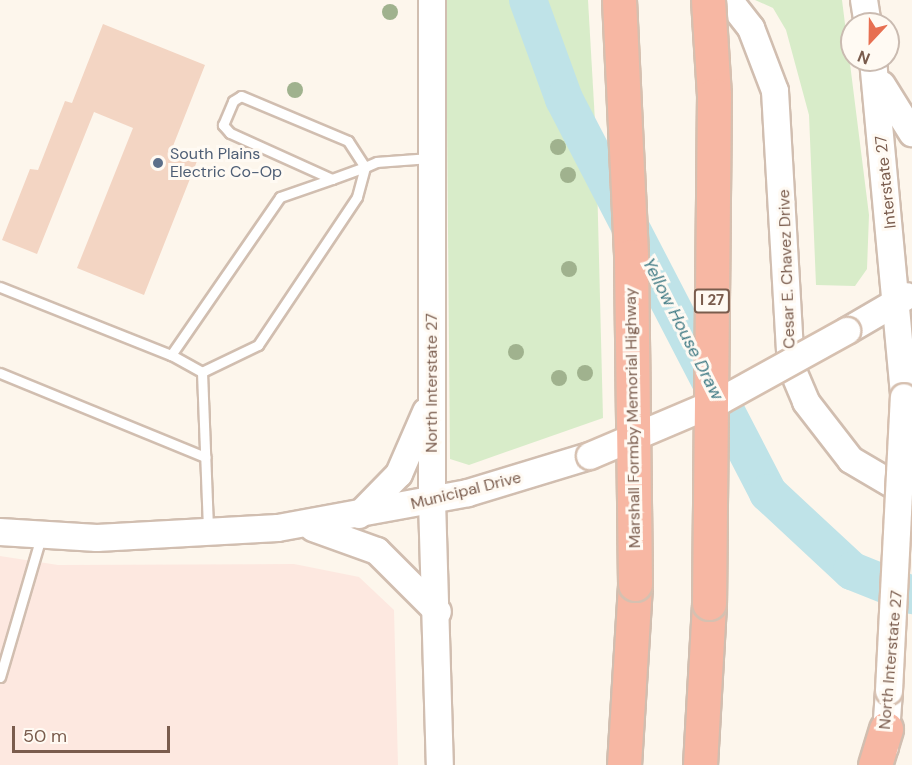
<!DOCTYPE html>
<style>
body{margin:0}
#map{position:relative;width:912px;height:765px;overflow:hidden;background:#fdf6ec;font-family:"DM Sans",sans-serif}
div>[style]{position:absolute}
.commercial>*{inset:0;background:#fde8e0}
.green>*{inset:0;background:#d8ecc9}
.river>*{height:38px;margin:-19px;padding:0 19px;transform-origin:19px;border-radius:19px;background:#bfe3e8}
.building>*{inset:0;background:#f3d5c3}
.roads{filter:drop-shadow(2px 0 #d1beb0) drop-shadow(-2px 0 #d1beb0) drop-shadow(0 2px #d1beb0) drop-shadow(0 -2px #d1beb0)}
.lane>*{height:9px;margin:-4.5px;padding:0 4.5px;transform-origin:4.5px;border-radius:4.5px;background:#fff}
.secondary>*{height:26px;margin:-13px;padding:0 13px;transform-origin:13px;border-radius:13px;background:#fff}
.highway>*{height:33px;margin:-16.5px;padding:0 16.5px;transform-origin:16.5px;border-radius:16.5px;background:#f7b7a3}
.bridges{filter:drop-shadow(2px 0 #d6c0b0) drop-shadow(-2px 0 #d6c0b0) drop-shadow(0 2px #d6c0b0) drop-shadow(0 -2px #d6c0b0)}
.secondary-bridge>*{height:26px;margin:-13px;padding:0 13px;transform-origin:13px;border-radius:13px;background:#fff}
.highway-bridge>*{height:33px;margin:-16.5px;padding:0 16.5px;transform-origin:16.5px;border-radius:16.5px;background:#f7b7a3}
.trees>*{width:16px;height:16px;margin:-8px;border-radius:50%;background:#a0b28e}
.dots>*{width:16px;height:16px;translate:-50% -50%;box-sizing:border-box;border:3px solid #fffaf3;border-radius:50%}
span{translate:-50% -50%;white-space:nowrap;text-align:center;line-height:1.15;-webkit-text-stroke:6px #fffaf3;paint-order:stroke}
.shield-label span{padding:2px 4px;background:#fffaf3;border:2px solid;border-radius:4px;-webkit-text-stroke-width:0}
.shield-label{font-size:15px;color:#7a5c4d;font-weight:700}
.service-label{font-size:16px;color:#4e5e75}
.left{translate:0 -50%;text-align:left}
.street-label{font-size:16px;color:#7a5c4d}
.water-label{font-size:18px;color:#437c86;font-style:italic}
.north{position:absolute;left:840px;top:12px;width:60px;height:60px;box-sizing:border-box;background:#fffaf3;border:2px solid #cabbb1;border-radius:50%;rotate:202deg;font-size:16px;font-weight:700;line-height:24px;text-align:center;color:#7a5c4d}
.north::after{content:'';display:block;margin:auto;width:21px;height:27px;background:#e76f51;clip-path:polygon(50% 0,100% 100%,50% 72%,0 100%)}
.scale{position:absolute;left:12px;top:726px;width:158px;height:27px;box-sizing:border-box;border:3px solid #7a5c4d;border-top:0;padding-left:8px;font-size:18px;line-height:21px;white-space:nowrap;color:#7a5c4d;-webkit-text-stroke:4px #fffaf3;paint-order:stroke}
</style>
<div id="map">
<div class="commercial">
<i style="clip-path:polygon(0 556px,58px 565px,294px 564px,359px 577px,394px 610px,398px 765px,0 765px)"></i>
</div>
<div class="green">
<i style="clip-path:polygon(446px 0,588px 0,596px 139px,603px 418px,469px 465px,450px 459px)"></i>
<i style="clip-path:polygon(755px 0,842px 0,869px 215px,867px 269px,855px 286px,816px 285px,809px 115px,786px 30px,773px 8px)"></i>
</div>
<div class="river">
<i style="left:528px;top:0;width:105px;rotate:70deg"></i>
<i style="left:564px;top:99px;width:444px;rotate:62.6deg"></i>
<i style="left:768px;top:493px;width:115px;rotate:42.9deg"></i>
<i style="left:852px;top:571px;width:65px;rotate:21.8deg"></i>
</div>
<div class="building">
<i style="clip-path:polygon(103px 24px,205px 65px,173px 146px,199px 156px,144px 295px,77px 268px,133px 128px,94px 112px,37px 254px,2px 240px,30px 169px,38px 170px,65px 101px,72px 103px)"></i>
</div>
<div class="roads">
<div class="lane">
<i style="left:332px;top:179px;width:112px;rotate:-155.7deg"></i>
<i style="left:230px;top:133px;width:11px;rotate:-131deg"></i>
<i style="left:223px;top:125px;width:26px;rotate:-67deg"></i>
<i style="left:233px;top:101px;width:9px;rotate:-32deg"></i>
<i style="left:241px;top:96px;width:116px;rotate:22.8deg"></i>
<i style="left:348px;top:141px;width:31px;rotate:57deg"></i>
<i style="left:365px;top:167px;width:31px;rotate:105deg"></i>
<i style="left:357px;top:197px;width:178px;rotate:123.8deg"></i>
<i style="left:258px;top:345px;width:62px;rotate:154.3deg"></i>
<i style="left:202px;top:372px;width:35px;rotate:-151deg"></i>
<i style="left:171px;top:355px;width:192px;rotate:-55.4deg"></i>
<i style="left:280px;top:197px;width:55px;rotate:-19.1deg"></i>
<i style="left:332px;top:179px;width:35px;rotate:-20deg"></i>
<i style="left:365px;top:167px;width:13px;rotate:-23deg"></i>
<i style="left:377px;top:162px;width:52px;rotate:-4.4deg"></i>
<i style="left:0;top:287px;width:184px;rotate:21.7deg"></i>
<i style="left:202px;top:372px;width:158px;rotate:87.8deg"></i>
<i style="left:0;top:373px;width:222px;rotate:22.3deg"></i>
<i style="left:0;top:677px;width:146px;rotate:-73.7deg"></i>
</div>
<div class="secondary">
<i style="left:432px;top:0;width:501px;rotate:90deg"></i>
<i style="left:432px;top:501px;width:264px;rotate:88.3deg"></i>
<i style="left:729px;top:0;width:36px;rotate:52deg"></i>
<i style="left:751px;top:28px;width:67px;rotate:69.1deg"></i>
<i style="left:775px;top:91px;width:275px;rotate:86.7deg"></i>
<i style="left:791px;top:366px;width:39px;rotate:67deg"></i>
<i style="left:806px;top:402px;width:73px;rotate:52.2deg"></i>
<i style="left:851px;top:460px;width:71px;rotate:30.5deg"></i>
<i style="left:864px;top:0;width:24px;rotate:81deg"></i>
<i style="left:873px;top:60px;width:338px;rotate:84.7deg"></i>
<i style="left:882px;top:85px;width:57px;rotate:58deg"></i>
<i style="left:847px;top:331px;width:69px;rotate:-30.3deg"></i>
<i style="left:359px;top:515px;width:57px;rotate:-45.7deg"></i>
<i style="left:399px;top:474px;width:68px;rotate:-66.5deg"></i>
<i style="left:313px;top:528px;width:68px;rotate:19.8deg"></i>
<i style="left:377px;top:551px;width:86px;rotate:45deg"></i>
<i style="left:0;top:532px;width:97px;rotate:3.5deg"></i>
<i style="left:97px;top:538px;width:181px;rotate:-3.2deg"></i>
<i style="left:278px;top:528px;width:193px;rotate:-10.4deg"></i>
<i style="left:468px;top:493px;width:127px;rotate:-16.9deg"></i>
<i style="left:885px;top:747px;width:56px;rotate:-85.9deg"></i>
</div>
<div class="highway">
<i style="left:624px;top:765px;width:181px;rotate:-86.5deg"></i>
<i style="left:700px;top:765px;width:162px;rotate:-86.8deg"></i>
<i style="left:875px;top:765px;width:38px;rotate:-73deg"></i>
</div>
</div>
<div class="bridges">
<div class="secondary-bridge">
<i style="left:590px;top:456px;width:143px;rotate:-23deg"></i>
<i style="left:722px;top:400px;width:143px;rotate:-28.9deg"></i>
<i style="left:889px;top:691px;width:294px;rotate:-87.1deg"></i>
</div>
<div class="highway-bridge">
<i style="left:619px;top:0;width:256px;rotate:87.3deg"></i>
<i style="left:631px;top:256px;width:328px;rotate:89.3deg"></i>
<i style="left:708px;top:0;width:95px;rotate:86.4deg"></i>
<i style="left:714px;top:95px;width:508px;rotate:90.56deg"></i>
</div>
</div>
<div class="trees">
<i style="left:390px;top:12px"></i>
<i style="left:295px;top:90px"></i>
<i style="left:558px;top:147px"></i>
<i style="left:568px;top:175px"></i>
<i style="left:569px;top:269px"></i>
<i style="left:516px;top:352px"></i>
<i style="left:585px;top:373px"></i>
<i style="left:559px;top:378px"></i>
</div>
<div class="dots">
<i style="left:158px;top:163px;background:#5c6f8a"></i>
</div>
<div class="shield-label">
<span style="left:712px;top:301px">I 27</span>
</div>
<div class="service-label">
<span class="left" style="left:170px;top:163px">South Plains<br>Electric Co-Op</span>
</div>
<div class="street-label">
<span style="left:886px;top:182px;rotate:-96deg">Interstate 27</span>
<span style="left:787px;top:269px;rotate:-92deg">Cesar E. Chavez Drive</span>
<span style="left:432px;top:383px;rotate:-90deg">North Interstate 27</span>
<span style="left:633px;top:418px;rotate:-91deg">Marshall Formby Memorial Highway</span>
<span style="left:466px;top:491px;rotate:-14deg">Municipal Drive</span>
<span style="left:891px;top:660px;rotate:-85deg">North Interstate 27</span>
</div>
<div class="water-label">
<span style="left:683px;top:329px;rotate:63deg">Yellow House Draw</span>
</div>
<div class="north">N</div>
<div class="scale">50 m</div>
</div>
